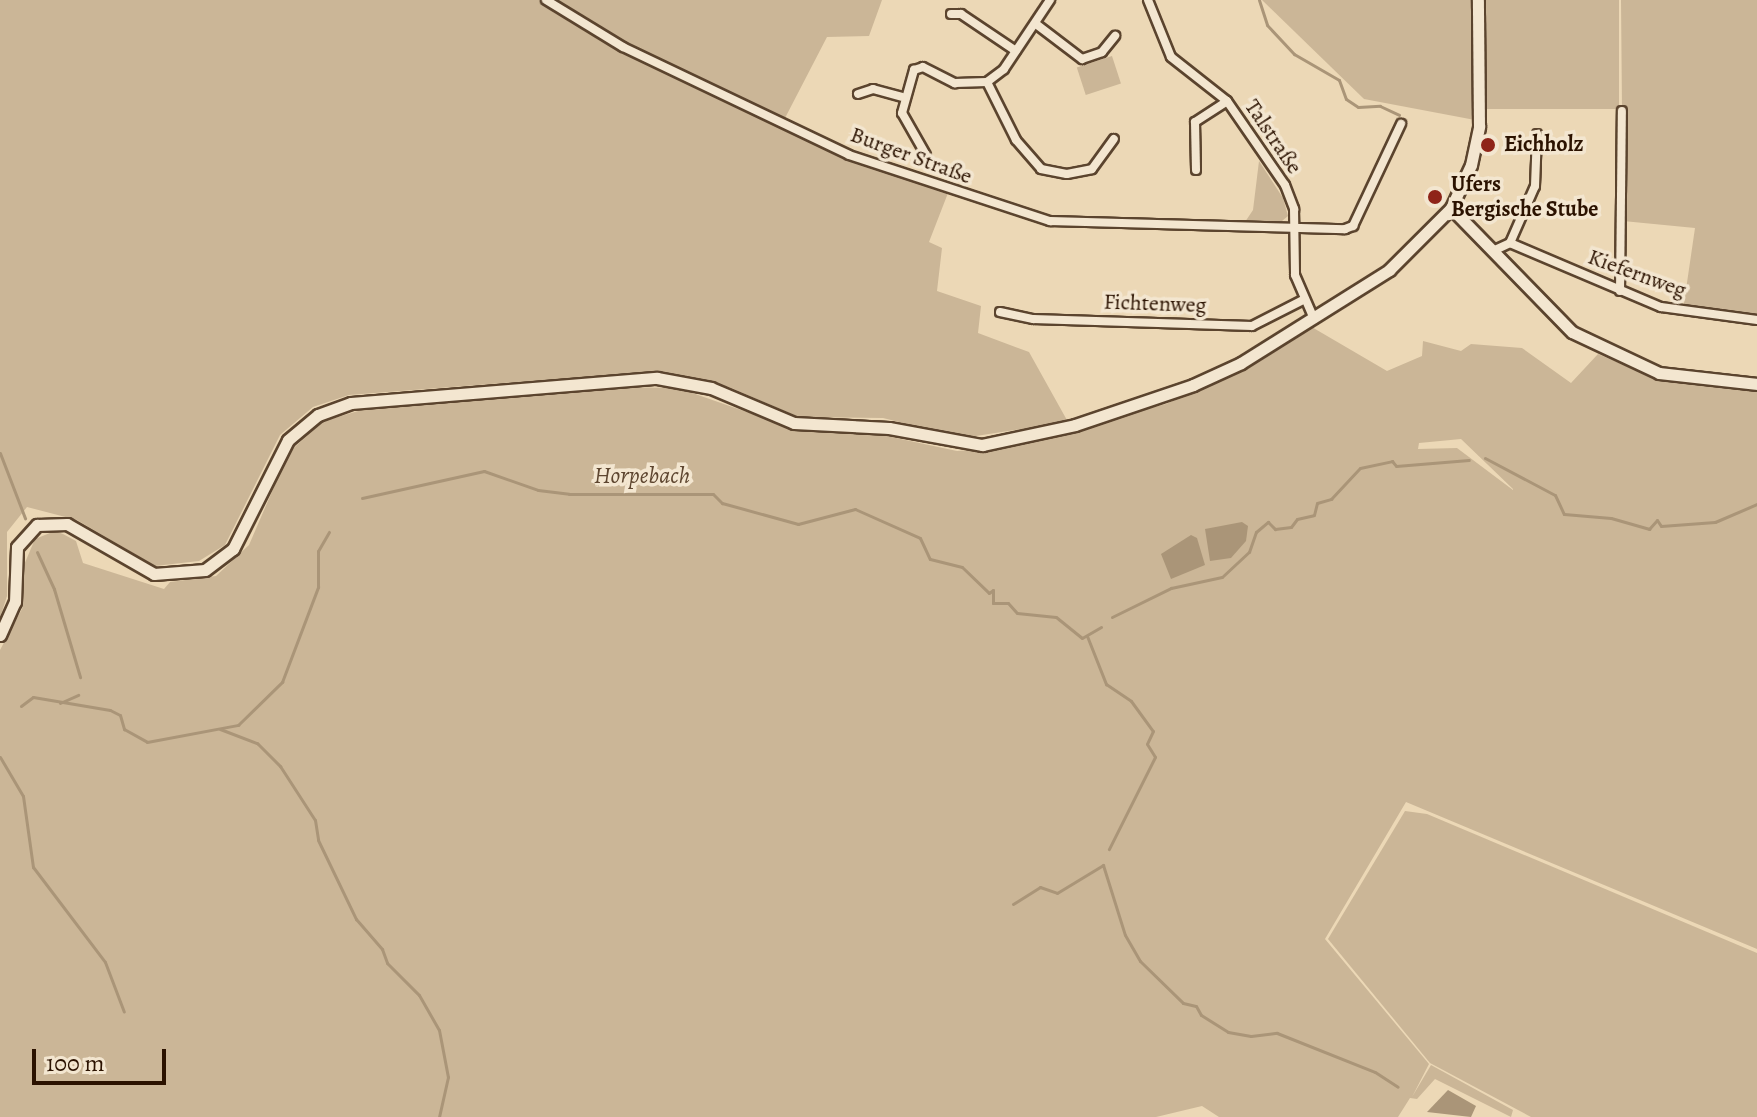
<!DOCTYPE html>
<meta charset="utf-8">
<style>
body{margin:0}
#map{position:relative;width:1757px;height:1117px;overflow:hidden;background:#ecd8b6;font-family:Alegreya,serif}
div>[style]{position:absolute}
.green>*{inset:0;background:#cbb697;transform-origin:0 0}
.water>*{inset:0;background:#aa9578}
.stream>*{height:3px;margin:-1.5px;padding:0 1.5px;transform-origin:1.5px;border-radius:1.5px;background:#aa9578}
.roads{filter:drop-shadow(2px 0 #5b442e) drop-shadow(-2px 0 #5b442e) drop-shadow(0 2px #5b442e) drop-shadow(0 -2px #5b442e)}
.street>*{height:8px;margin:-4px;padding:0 4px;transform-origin:4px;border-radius:4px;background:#f3e6d0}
.secondary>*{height:11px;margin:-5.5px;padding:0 5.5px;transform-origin:5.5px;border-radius:5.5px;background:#f3e6d0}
.dots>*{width:22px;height:22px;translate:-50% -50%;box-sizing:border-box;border:4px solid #f3e6d0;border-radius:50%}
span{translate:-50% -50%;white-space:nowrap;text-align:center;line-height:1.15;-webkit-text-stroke:7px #f3e6d0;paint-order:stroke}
.street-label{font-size:22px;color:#2b1200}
.poi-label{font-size:22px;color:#2b1200;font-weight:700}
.left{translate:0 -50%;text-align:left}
.water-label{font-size:24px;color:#5e4630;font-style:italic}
.scale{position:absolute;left:32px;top:1049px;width:134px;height:36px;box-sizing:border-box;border:4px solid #2b1200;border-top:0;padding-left:10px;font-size:24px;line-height:28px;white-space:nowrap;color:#2b1200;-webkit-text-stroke:6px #f3e6d0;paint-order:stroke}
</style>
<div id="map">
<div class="green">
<i style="clip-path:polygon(0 0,542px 0,652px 66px,869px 167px,948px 193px,929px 242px,942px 248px,937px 291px,981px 306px,978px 333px,1029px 352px,1068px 422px,963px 438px,883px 418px,799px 417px,729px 387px,660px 371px,349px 395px,313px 407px,280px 435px,225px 545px,199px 561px,155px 566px,77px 520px,27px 507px,7px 532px,7px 596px,0 618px)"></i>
<i style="clip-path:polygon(551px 0,882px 0,869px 36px,827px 37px,784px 120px,617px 41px)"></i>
<i style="clip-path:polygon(1262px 0,1473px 0,1475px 120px,1364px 99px)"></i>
<i style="left:1480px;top:0;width:139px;height:109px"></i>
<i style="clip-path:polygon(1621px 0,1757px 0,1757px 318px,1683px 310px,1695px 228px,1623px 221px)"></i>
<i style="left:1112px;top:56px;width:29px;height:37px;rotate:72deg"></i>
<i style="clip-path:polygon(1259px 161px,1283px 198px,1288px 216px,1282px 221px,1245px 222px,1253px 210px)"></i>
<i style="clip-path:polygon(evenodd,1310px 326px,1387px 371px,1422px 356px,1423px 341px,1461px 351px,1471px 344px,1522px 348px,1571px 383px,1598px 354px,1658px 380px,1757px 388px,1757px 949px,1406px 802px,1325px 939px,1429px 1064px,1412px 1097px,1431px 1065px,1513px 1110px,1511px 1117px,1435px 1079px,1417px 1099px,1410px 1098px,1398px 1117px,1219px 1117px,1202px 1106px,1156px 1117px,0 1117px,0 650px,23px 607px,24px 565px,35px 539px,55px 531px,63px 534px,76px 541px,83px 563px,164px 589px,170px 582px,216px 576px,249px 545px,289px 452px,324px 421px,365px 409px,609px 387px,678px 388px,801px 431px,882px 435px,957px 451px,1002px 448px,1166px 404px,1243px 369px,1310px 326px,1461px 439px,1513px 489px,1513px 490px,1457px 448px,1418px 449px,1419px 443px,1461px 439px)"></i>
<i style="clip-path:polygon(1405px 811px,1427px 814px,1757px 953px,1757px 1117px,1531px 1117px,1430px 1063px,1328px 939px)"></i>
</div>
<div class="water">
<i style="clip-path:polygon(1242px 522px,1248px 526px,1246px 541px,1231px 558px,1210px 561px,1205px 529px)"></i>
<i style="clip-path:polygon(1191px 535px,1197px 538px,1205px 565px,1171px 579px,1161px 554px)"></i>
<i style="clip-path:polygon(1448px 1090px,1476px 1106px,1471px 1117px,1427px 1112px)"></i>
</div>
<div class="stream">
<i style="left:1259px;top:0;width:26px;rotate:72deg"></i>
<i style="left:1267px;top:25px;width:40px;rotate:47deg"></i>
<i style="left:1294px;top:54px;width:52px;rotate:30deg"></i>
<i style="left:1339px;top:80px;width:20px;rotate:70deg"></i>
<i style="left:1346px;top:99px;width:14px;rotate:34deg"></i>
<i style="left:1358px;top:107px;width:22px;rotate:-3deg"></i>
<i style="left:1380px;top:106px;width:21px;rotate:25deg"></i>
<i style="left:0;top:453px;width:70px;rotate:69deg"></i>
<i style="left:1485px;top:458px;width:79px;rotate:27.9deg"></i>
<i style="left:1555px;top:495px;width:21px;rotate:65deg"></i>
<i style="left:1564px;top:514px;width:47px;rotate:4.9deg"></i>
<i style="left:1611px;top:518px;width:40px;rotate:16deg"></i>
<i style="left:1649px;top:529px;width:12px;rotate:-48deg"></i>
<i style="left:1657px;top:520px;width:7px;rotate:56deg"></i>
<i style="left:1661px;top:526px;width:54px;rotate:-4.2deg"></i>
<i style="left:1715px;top:522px;width:46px;rotate:-23.2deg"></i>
<i style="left:362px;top:498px;width:125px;rotate:-12.5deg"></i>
<i style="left:484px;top:471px;width:57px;rotate:19.4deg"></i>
<i style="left:538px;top:490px;width:31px;rotate:7deg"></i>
<i style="left:569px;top:494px;width:144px"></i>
<i style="left:713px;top:494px;width:13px;rotate:45deg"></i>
<i style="left:722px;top:503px;width:79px;rotate:15.4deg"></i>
<i style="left:798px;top:524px;width:59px;rotate:-14.7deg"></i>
<i style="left:855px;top:509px;width:71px;rotate:24deg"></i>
<i style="left:920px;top:538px;width:23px;rotate:65deg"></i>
<i style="left:930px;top:559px;width:33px;rotate:14deg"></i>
<i style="left:962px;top:567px;width:37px;rotate:44deg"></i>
<i style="left:989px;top:593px;width:5px;rotate:-37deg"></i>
<i style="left:993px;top:590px;width:13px;rotate:90deg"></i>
<i style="left:993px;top:603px;width:15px"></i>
<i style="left:1008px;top:603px;width:13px;rotate:48deg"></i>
<i style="left:1017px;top:613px;width:39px;rotate:6deg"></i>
<i style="left:1056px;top:617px;width:33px;rotate:39deg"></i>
<i style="left:1082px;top:638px;width:22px;rotate:-30deg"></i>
<i style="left:37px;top:552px;width:41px;rotate:65.3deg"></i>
<i style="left:54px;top:589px;width:92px;rotate:73.5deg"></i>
<i style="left:1112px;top:617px;width:66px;rotate:-26.2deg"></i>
<i style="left:1171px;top:588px;width:52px;rotate:-12.2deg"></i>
<i style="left:1222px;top:577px;width:37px;rotate:-43deg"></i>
<i style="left:1249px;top:552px;width:21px;rotate:-71deg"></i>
<i style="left:1256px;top:532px;width:16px;rotate:-40deg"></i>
<i style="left:1268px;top:522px;width:10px;rotate:45deg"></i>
<i style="left:1275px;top:529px;width:16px;rotate:-7deg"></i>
<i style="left:1291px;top:527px;width:10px;rotate:-53deg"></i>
<i style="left:1297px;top:519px;width:17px;rotate:-13deg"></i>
<i style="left:1314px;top:515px;width:12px;rotate:-76deg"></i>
<i style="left:1317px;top:503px;width:15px;rotate:-16deg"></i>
<i style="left:1331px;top:499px;width:42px;rotate:-46.9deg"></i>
<i style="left:1360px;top:468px;width:33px;rotate:-12deg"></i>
<i style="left:1392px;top:461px;width:6px;rotate:51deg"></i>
<i style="left:1396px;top:466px;width:73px;rotate:-4.7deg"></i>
<i style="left:1087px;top:636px;width:52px;rotate:68.4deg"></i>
<i style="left:1106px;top:684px;width:30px;rotate:34deg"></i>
<i style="left:1131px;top:701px;width:37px;rotate:54deg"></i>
<i style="left:1153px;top:731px;width:14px;rotate:115deg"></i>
<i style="left:1147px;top:744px;width:15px;rotate:58deg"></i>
<i style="left:1155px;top:757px;width:103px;rotate:116.6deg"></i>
<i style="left:60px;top:703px;width:20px;rotate:-24deg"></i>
<i style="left:21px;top:706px;width:15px;rotate:-37deg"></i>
<i style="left:33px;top:697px;width:78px;rotate:9.6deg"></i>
<i style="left:110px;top:710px;width:11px;rotate:27deg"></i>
<i style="left:120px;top:715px;width:15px;rotate:74deg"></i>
<i style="left:124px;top:729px;width:26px;rotate:29deg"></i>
<i style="left:147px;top:742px;width:93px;rotate:-10.6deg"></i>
<i style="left:238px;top:725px;width:62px;rotate:-44.3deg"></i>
<i style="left:282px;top:682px;width:102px;rotate:-69.2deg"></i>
<i style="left:318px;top:587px;width:36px;rotate:-90deg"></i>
<i style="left:318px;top:551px;width:22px;rotate:-60deg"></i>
<i style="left:220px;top:729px;width:40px;rotate:21deg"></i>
<i style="left:257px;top:743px;width:33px;rotate:45deg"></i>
<i style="left:280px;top:766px;width:64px;rotate:57.1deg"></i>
<i style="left:315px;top:820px;width:20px;rotate:81deg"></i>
<i style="left:318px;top:840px;width:88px;rotate:64.3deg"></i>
<i style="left:356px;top:919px;width:40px;rotate:49deg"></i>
<i style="left:382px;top:949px;width:15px;rotate:70deg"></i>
<i style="left:387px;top:963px;width:45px;rotate:45deg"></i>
<i style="left:419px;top:995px;width:40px;rotate:60.3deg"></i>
<i style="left:439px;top:1030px;width:48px;rotate:79.2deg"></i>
<i style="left:448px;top:1077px;width:41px;rotate:102.7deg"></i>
<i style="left:0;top:757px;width:45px;rotate:59.5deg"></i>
<i style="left:23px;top:796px;width:72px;rotate:82deg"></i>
<i style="left:33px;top:867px;width:119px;rotate:52.8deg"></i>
<i style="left:105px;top:962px;width:53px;rotate:69.2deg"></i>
<i style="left:1013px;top:904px;width:32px;rotate:-32deg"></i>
<i style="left:1040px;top:887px;width:18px;rotate:19deg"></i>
<i style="left:1057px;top:893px;width:54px;rotate:-31.3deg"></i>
<i style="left:1103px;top:865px;width:73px;rotate:72.6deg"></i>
<i style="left:1125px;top:935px;width:30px;rotate:60deg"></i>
<i style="left:1140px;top:961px;width:60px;rotate:44.3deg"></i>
<i style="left:1183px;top:1003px;width:13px;rotate:13deg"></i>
<i style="left:1196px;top:1006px;width:10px;rotate:61deg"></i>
<i style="left:1201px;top:1015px;width:32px;rotate:32deg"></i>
<i style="left:1228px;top:1032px;width:23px;rotate:10deg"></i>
<i style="left:1251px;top:1036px;width:26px;rotate:-7deg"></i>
<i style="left:1277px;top:1033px;width:105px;rotate:21.7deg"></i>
<i style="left:1375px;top:1072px;width:27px;rotate:33deg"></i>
</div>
<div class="roads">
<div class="street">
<i style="left:546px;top:0;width:90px;rotate:31.4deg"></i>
<i style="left:623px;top:47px;width:250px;rotate:25.5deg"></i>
<i style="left:849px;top:155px;width:212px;rotate:18.2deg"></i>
<i style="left:1050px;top:221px;width:295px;rotate:1.6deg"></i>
<i style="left:1345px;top:229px;width:9px;rotate:-21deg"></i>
<i style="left:1353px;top:226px;width:113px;rotate:-64.8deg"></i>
<i style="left:1148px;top:0;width:61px;rotate:68deg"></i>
<i style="left:1171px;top:57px;width:71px;rotate:38.2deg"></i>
<i style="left:1227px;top:101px;width:102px;rotate:55.4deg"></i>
<i style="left:1285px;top:185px;width:26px;rotate:69deg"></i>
<i style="left:1294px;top:209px;width:66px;rotate:89.1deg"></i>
<i style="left:1295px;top:275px;width:48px;rotate:66.6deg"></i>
<i style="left:951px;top:14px;width:10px"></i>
<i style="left:961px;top:14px;width:66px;rotate:33.9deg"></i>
<i style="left:1036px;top:24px;width:58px;rotate:37.3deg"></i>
<i style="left:1082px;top:59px;width:21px;rotate:-19deg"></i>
<i style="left:1102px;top:52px;width:21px;rotate:-51deg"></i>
<i style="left:987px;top:82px;width:65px;rotate:63.4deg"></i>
<i style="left:1016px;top:140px;width:38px;rotate:49deg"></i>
<i style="left:1041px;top:169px;width:26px;rotate:11deg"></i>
<i style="left:1067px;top:174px;width:25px;rotate:-11deg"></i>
<i style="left:1092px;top:169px;width:37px;rotate:-54deg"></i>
<i style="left:858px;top:94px;width:16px;rotate:-18deg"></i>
<i style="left:873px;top:89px;width:30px;rotate:15deg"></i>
<i style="left:926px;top:155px;width:48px;rotate:-119.7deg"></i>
<i style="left:902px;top:113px;width:45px;rotate:-74.4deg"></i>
<i style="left:914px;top:70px;width:9px;rotate:-18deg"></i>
<i style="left:923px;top:67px;width:36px;rotate:27deg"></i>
<i style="left:955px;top:83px;width:32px;rotate:-2deg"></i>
<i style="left:987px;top:82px;width:21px;rotate:-37deg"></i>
<i style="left:1004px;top:69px;width:83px;rotate:-56.3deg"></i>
<i style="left:1196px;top:170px;width:48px;rotate:-91.2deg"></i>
<i style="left:1195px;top:122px;width:38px;rotate:-33deg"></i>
<i style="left:1510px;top:243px;width:62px;rotate:-66.3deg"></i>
<i style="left:1535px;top:186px;width:52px;rotate:-87.8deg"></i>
<i style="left:1495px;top:250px;width:17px;rotate:-25deg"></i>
<i style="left:1510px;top:243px;width:164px;rotate:23deg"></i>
<i style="left:1661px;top:307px;width:97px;rotate:7.7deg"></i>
<i style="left:1620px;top:291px;width:180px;rotate:-89.4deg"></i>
<i style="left:1000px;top:312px;width:34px;rotate:12deg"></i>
<i style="left:1033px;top:319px;width:219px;rotate:1.8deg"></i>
<i style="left:1252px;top:326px;width:57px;rotate:-27deg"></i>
</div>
<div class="secondary">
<i style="left:1451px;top:208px;width:173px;rotate:45.7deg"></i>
<i style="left:1572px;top:332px;width:96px;rotate:25.2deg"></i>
<i style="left:1659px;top:373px;width:99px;rotate:6.4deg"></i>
<i style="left:0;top:635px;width:36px;rotate:-66deg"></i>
<i style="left:15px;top:602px;width:55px;rotate:-87.9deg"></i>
<i style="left:17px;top:547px;width:30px;rotate:-48deg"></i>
<i style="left:37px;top:525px;width:30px;rotate:-2deg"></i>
<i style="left:67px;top:524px;width:100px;rotate:29.9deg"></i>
<i style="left:154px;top:574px;width:51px;rotate:-4.5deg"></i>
<i style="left:205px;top:570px;width:35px;rotate:-37deg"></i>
<i style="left:233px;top:549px;width:122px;rotate:-63.2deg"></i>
<i style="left:288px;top:440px;width:39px;rotate:-40deg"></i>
<i style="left:318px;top:415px;width:35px;rotate:-20deg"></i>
<i style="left:351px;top:403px;width:307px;rotate:-4.7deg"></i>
<i style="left:657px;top:378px;width:55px;rotate:10.5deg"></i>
<i style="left:711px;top:388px;width:90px;rotate:22.9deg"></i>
<i style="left:794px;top:423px;width:95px;rotate:3deg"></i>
<i style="left:889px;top:428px;width:95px;rotate:10.4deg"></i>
<i style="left:982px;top:445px;width:95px;rotate:-12.1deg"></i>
<i style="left:1075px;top:425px;width:125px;rotate:-18.7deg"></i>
<i style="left:1193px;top:385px;width:53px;rotate:-24.6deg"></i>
<i style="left:1241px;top:363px;width:175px;rotate:-32.1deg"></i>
<i style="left:1389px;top:270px;width:88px;rotate:-45deg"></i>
<i style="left:1451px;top:208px;width:47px;rotate:-65.1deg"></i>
<i style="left:1471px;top:165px;width:40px;rotate:-78deg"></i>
<i style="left:1479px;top:126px;width:126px;rotate:-90.5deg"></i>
</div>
</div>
<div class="dots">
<i style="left:1488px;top:145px;background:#8f2418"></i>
<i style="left:1435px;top:197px;background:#8f2418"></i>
</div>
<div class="street-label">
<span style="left:1273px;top:137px;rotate:56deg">Talstraße</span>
<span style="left:911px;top:156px;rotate:20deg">Burger Straße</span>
<span style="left:1637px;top:274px;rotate:20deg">Kiefernweg</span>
<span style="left:1155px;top:304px;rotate:2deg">Fichtenweg</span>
</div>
<div class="poi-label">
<span class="left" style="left:1504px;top:145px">Eichholz</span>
<span class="left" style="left:1451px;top:197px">Ufers<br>Bergische Stube</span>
</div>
<div class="water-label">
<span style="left:642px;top:476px">Horpebach</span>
</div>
<div class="scale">100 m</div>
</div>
